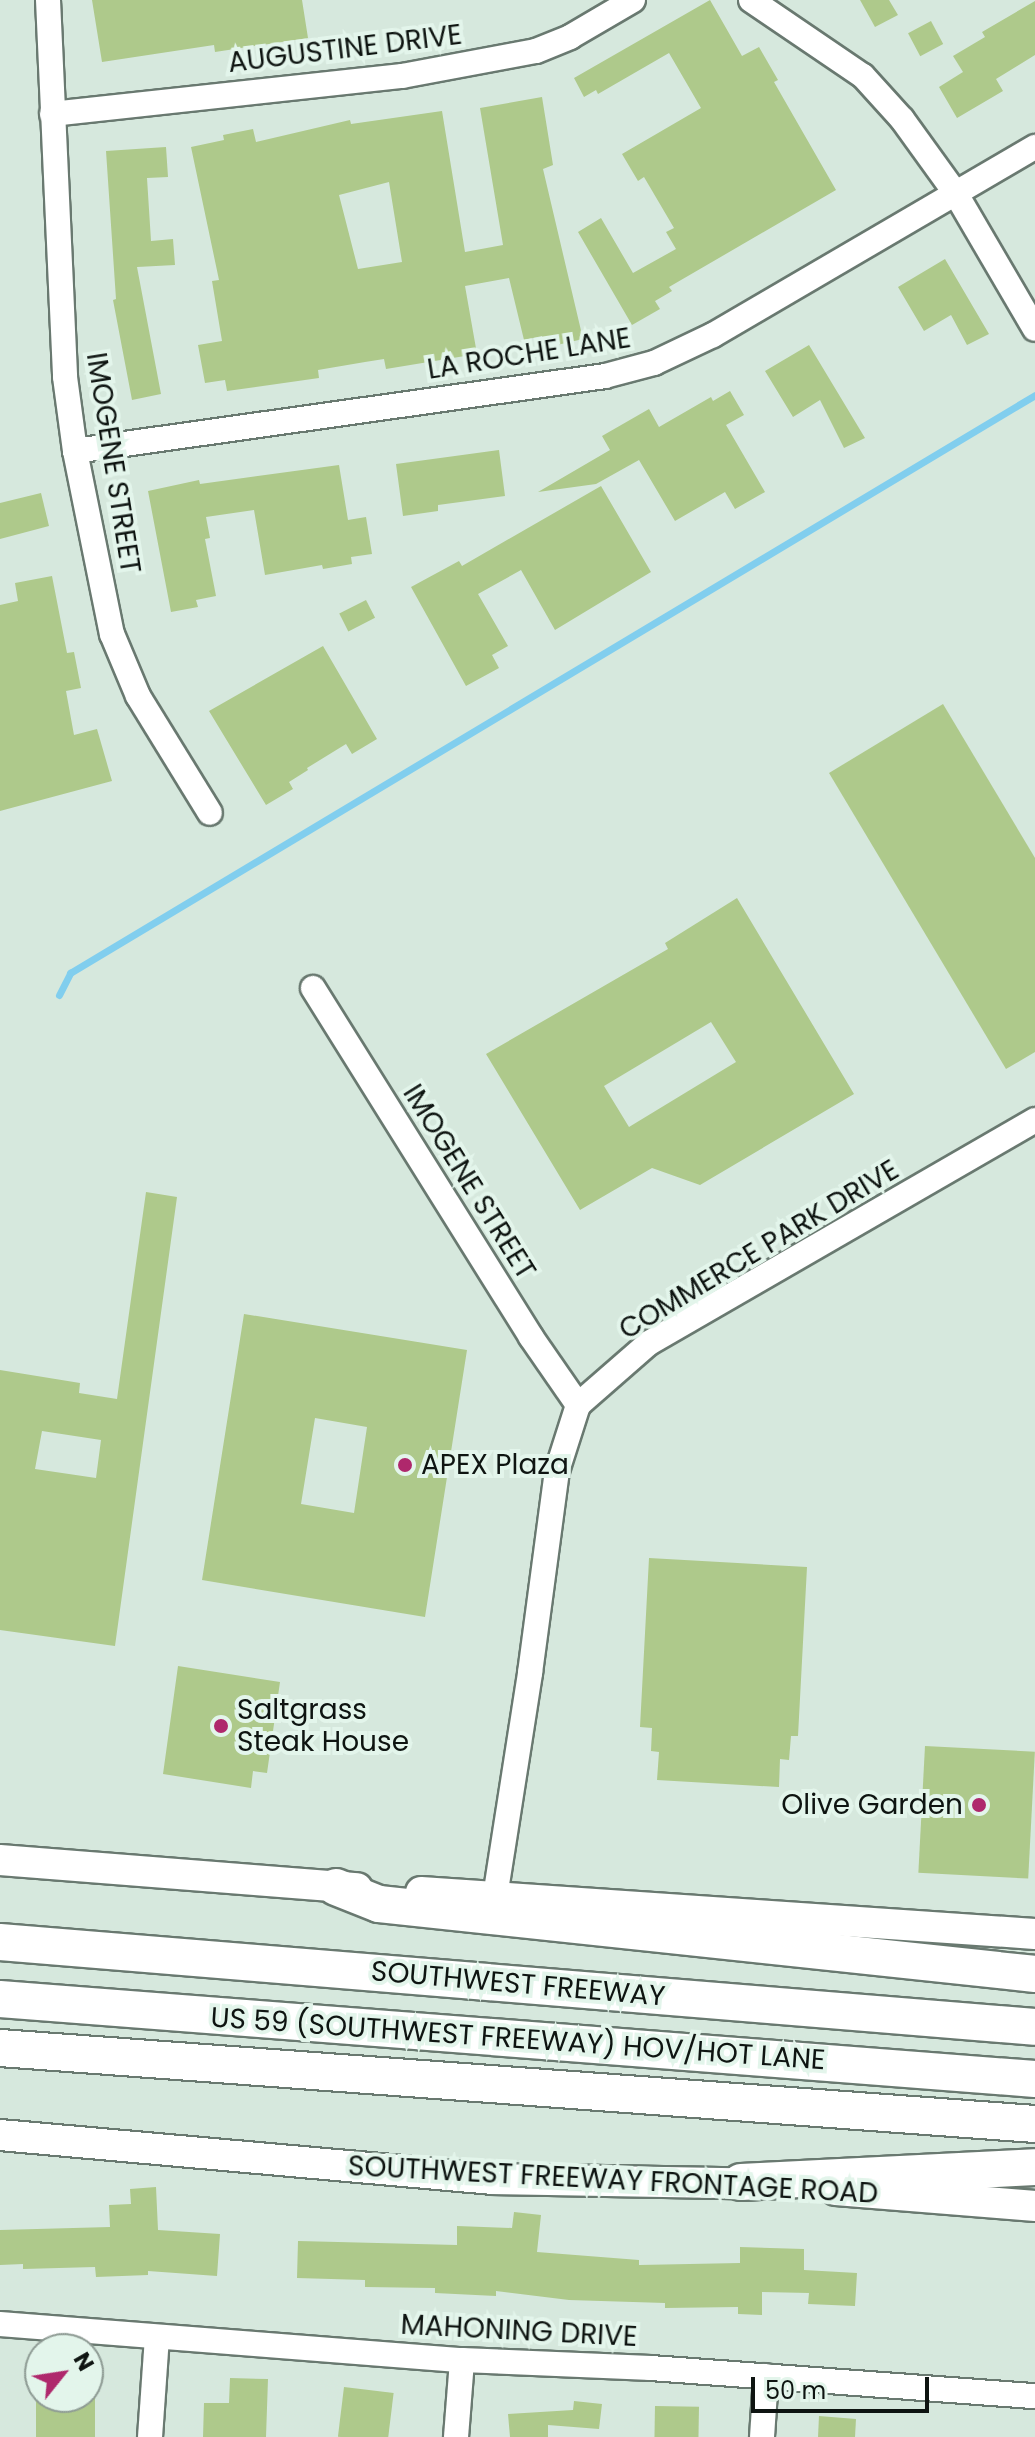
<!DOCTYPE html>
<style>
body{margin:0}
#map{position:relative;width:1035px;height:2437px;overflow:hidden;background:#d6e8dd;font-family:Poppins,sans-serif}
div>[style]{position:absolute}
.stream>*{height:7px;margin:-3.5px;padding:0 3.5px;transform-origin:3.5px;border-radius:3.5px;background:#81ceee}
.building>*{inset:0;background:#aec98b;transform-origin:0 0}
.roads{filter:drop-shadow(2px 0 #697970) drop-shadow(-2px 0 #697970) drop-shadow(0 2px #697970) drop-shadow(0 -2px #697970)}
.minor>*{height:24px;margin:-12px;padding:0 12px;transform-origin:12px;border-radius:12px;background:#fff}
.major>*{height:30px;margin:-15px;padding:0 15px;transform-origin:15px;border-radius:15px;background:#fff}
.highway>*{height:36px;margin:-18px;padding:0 18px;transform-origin:18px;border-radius:18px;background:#fff}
.dots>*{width:22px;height:22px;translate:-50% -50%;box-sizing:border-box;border:4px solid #e3f5eb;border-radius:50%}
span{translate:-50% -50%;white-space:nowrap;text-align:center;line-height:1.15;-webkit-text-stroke:8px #e3f5eb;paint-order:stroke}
.street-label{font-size:28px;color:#0e1411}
.poi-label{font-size:28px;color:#0e1411}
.left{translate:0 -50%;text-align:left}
.right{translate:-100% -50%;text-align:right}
.north{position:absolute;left:24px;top:2333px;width:80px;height:80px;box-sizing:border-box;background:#e3f5eb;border:2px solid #8e9b94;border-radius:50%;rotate:60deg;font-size:22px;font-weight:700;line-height:32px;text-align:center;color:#0e1411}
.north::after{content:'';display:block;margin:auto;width:28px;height:36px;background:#af286c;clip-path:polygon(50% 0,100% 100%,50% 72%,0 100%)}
.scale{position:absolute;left:751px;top:2377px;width:178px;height:36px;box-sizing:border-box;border:4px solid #0e1411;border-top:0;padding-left:10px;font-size:24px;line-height:28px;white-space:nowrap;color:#0e1411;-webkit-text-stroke:6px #e3f5eb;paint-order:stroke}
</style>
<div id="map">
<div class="stream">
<i style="left:59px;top:995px;width:25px;rotate:-63deg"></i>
<i style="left:70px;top:973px;width:1125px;rotate:-30.92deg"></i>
</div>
<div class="building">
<i style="clip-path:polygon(92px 0,302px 0,308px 38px,215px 52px,214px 45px,102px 62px)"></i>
<i style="clip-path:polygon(710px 0,742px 56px,759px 47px,778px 80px,774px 82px,836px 190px,669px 287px,672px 291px,655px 301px,660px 309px,632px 325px,578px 232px,601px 218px,633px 273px,676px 249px,666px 232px,674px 228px,644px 177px,638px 181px,622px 154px,701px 108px,669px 53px,598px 94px,596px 90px,584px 97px,574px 78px)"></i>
<i style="clip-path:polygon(860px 0,889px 0,898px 15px,875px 27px)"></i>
<i style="clip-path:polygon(1035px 1px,1035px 55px,996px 79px,1003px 91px,957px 118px,939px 87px,963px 72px,953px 56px,985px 37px,982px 32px)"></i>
<i style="left:931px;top:21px;width:26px;height:26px;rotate:62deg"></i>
<i style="clip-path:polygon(evenodd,542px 97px,553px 165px,543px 169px,583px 339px,544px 348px,542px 336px,524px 340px,509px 278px,465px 286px,477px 354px,386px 369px,384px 359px,365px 362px,318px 370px,319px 378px,227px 391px,225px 380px,205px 383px,198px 345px,222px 341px,212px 281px,219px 280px,191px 147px,224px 140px,223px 135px,253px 129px,256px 142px,350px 120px,351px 124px,442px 111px,465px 252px,503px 245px,480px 108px,542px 97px,389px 182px,402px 262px,358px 269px,339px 195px,389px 182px)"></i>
<i style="clip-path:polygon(166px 147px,168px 177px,147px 178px,151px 241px,173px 239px,175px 265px,137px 267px,161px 394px,132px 400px,113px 300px,116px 299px,106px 151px)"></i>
<i style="clip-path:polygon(945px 259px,989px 334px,967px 345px,951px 315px,924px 331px,898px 287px)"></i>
<i style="clip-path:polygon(809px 345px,865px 438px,844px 448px,820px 400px,793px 417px,765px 371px)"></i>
<i style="clip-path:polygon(730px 391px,744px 415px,726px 425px,765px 492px,735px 509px,725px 492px,675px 521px,639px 460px,596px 484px,538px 492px,610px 450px,602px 436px,649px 409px,659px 427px,711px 397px,713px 401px)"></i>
<i style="clip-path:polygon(499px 450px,505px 496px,438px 505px,438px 511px,403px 516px,396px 464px)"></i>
<i style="clip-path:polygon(339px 465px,348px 520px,366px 517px,372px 554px,351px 557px,352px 564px,323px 569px,322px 565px,265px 575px,254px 510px,206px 517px,210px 538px,205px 539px,216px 596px,196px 600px,198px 607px,171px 612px,148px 491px,199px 480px,200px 484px)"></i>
<i style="clip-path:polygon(601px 486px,651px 572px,555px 630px,521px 570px,478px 594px,508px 646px,492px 655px,499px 668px,466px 686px,411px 587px,459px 561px,462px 566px)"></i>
<i style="clip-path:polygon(41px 493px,49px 526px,0 539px,0 503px)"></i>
<i style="clip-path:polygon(52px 576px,67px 653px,74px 652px,81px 688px,66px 691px,74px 735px,97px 729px,112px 781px,0 811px,0 605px,18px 601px,15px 583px)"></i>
<i style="left:366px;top:600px;width:20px;height:30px;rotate:63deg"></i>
<i style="clip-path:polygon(323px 646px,377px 739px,352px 754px,346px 744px,307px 768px,308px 770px,289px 782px,293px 789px,266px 805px,209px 711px)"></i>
<i style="clip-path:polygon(943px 704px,1035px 858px,1035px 1052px,1006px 1069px,829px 773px)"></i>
<i style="clip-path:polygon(evenodd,737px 898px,854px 1094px,700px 1185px,652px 1168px,580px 1210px,486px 1054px,668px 949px,665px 943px,737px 898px,711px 1022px,736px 1062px,629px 1127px,604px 1086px,711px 1022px)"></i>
<i style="clip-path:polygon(evenodd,146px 1192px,177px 1197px,115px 1646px,0 1630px,0 1370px,80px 1383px,79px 1393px,117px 1399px,146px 1192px,42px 1431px,101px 1440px,96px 1478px,35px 1469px,42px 1431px)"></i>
<i style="clip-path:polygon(evenodd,244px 1314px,467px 1350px,425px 1617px,202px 1580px,244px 1314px,315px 1418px,367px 1427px,354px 1513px,301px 1504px,315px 1418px)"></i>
<i style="clip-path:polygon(649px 1558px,807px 1567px,798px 1736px,791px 1736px,789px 1760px,780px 1759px,779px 1787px,657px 1780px,659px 1752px,651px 1751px,652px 1728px,640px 1727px)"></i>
<i style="clip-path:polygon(178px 1666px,280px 1682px,267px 1773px,253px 1771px,251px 1788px,163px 1774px)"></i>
<i style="left:925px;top:1746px;width:110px;height:127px;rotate:3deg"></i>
<i style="clip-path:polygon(156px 2187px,158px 2230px,220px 2234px,217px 2276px,148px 2271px,148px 2275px,96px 2277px,95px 2267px,23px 2269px,23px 2264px,0 2265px,0 2230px,110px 2227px,109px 2205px,131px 2204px,130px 2189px)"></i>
<i style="clip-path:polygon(514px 2212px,541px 2215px,537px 2252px,639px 2260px,639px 2265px,740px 2263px,740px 2247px,804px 2249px,804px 2270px,857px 2273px,855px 2306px,808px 2304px,809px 2293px,762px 2292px,762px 2315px,738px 2314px,738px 2307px,665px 2308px,665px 2303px,569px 2300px,496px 2291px,496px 2296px,435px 2293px,435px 2288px,365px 2287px,365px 2280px,297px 2278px,298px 2241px,457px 2245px,457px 2226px,512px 2228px)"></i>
<i style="clip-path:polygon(230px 2378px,268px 2379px,266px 2437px,203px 2437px,204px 2403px,229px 2403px)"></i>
<i style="left:344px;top:2387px;width:50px;height:50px;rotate:7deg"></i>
<i style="left:36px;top:2397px;width:59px;height:40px"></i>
<i style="clip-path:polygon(574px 2401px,602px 2404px,599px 2429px,548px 2425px,548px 2437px,510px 2437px,508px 2414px,573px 2410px)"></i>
<i style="left:655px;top:2406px;width:44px;height:31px;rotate:1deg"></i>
<i style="clip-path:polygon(819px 2416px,856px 2419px,855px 2437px,818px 2437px)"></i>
</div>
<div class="roads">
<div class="minor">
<i style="left:48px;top:0;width:377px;rotate:87.4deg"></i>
<i style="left:65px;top:377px;width:75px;rotate:82.3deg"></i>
<i style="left:75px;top:451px;width:187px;rotate:78.6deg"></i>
<i style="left:112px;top:634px;width:67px;rotate:67.2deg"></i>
<i style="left:138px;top:696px;width:137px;rotate:58.4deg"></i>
<i style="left:751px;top:0;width:135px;rotate:34.2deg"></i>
<i style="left:863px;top:76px;width:58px;rotate:47.8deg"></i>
<i style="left:902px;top:119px;width:92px;rotate:54.2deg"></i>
<i style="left:956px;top:194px;width:156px;rotate:59.7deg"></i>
<i style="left:52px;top:114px;width:352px;rotate:-6.2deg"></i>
<i style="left:402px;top:76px;width:136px;rotate:-10.6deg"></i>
<i style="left:536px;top:51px;width:37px;rotate:-22deg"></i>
<i style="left:570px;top:37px;width:73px;rotate:-30.4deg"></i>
<i style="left:75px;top:451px;width:535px;rotate:-8.05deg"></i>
<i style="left:605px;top:376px;width:51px;rotate:-14.9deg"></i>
<i style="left:654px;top:363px;width:65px;rotate:-25.4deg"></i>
<i style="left:713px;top:335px;width:373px;rotate:-30.3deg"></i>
<i style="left:313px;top:988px;width:411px;rotate:58deg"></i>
<i style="left:531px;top:1337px;width:83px;rotate:55.3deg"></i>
<i style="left:495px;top:1897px;width:227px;rotate:-81.1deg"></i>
<i style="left:530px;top:1673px;width:204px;rotate:-82.4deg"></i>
<i style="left:557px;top:1471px;width:69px;rotate:-72.3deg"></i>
<i style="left:578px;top:1405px;width:94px;rotate:-41.1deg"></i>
<i style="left:649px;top:1343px;width:446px;rotate:-30deg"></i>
<i style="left:0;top:2324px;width:463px;rotate:4.5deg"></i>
<i style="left:462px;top:2360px;width:189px;rotate:2.4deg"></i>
<i style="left:651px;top:2368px;width:385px;rotate:4.2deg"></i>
<i style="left:150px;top:2437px;width:99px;rotate:-86deg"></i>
<i style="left:456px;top:2437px;width:77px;rotate:-85.5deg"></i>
<i style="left:762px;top:2437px;width:61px;rotate:-86.2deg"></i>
</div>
<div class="major">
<i style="left:0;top:1860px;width:358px;rotate:4.5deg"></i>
<i style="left:421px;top:1892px;width:615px;rotate:3.91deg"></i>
<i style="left:0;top:2135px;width:493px;rotate:5.1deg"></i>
<i style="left:491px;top:2179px;width:273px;rotate:1deg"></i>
<i style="left:836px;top:2190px;width:200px;rotate:4.6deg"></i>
</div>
<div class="highway">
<i style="left:336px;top:1887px;width:46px;rotate:21.6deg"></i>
<i style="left:379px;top:1904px;width:660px;rotate:6.09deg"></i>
<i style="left:0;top:1942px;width:1038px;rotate:4.69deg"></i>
<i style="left:0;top:1999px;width:1038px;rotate:4.42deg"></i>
<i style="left:0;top:2048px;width:1038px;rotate:4.2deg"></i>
<i style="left:741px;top:2182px;width:294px;rotate:-2.9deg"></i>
</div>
</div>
<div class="dots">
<i style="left:405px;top:1465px;background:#af286c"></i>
<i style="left:221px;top:1726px;background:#af286c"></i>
<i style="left:979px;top:1805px;background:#af286c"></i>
</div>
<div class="street-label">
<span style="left:345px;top:49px;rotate:-7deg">AUGUSTINE DRIVE</span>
<span style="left:529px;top:354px;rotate:-9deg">LA ROCHE LANE</span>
<span style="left:113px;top:463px;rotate:81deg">IMOGENE STREET</span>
<span style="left:469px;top:1182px;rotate:58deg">IMOGENE STREET</span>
<span style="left:759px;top:1250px;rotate:-31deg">COMMERCE PARK DRIVE</span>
<span style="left:518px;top:1984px;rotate:5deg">SOUTHWEST FREEWAY</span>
<span style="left:518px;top:2039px;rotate:4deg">US 59 (SOUTHWEST FREEWAY) HOV/HOT LANE</span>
<span style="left:613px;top:2180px;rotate:3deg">SOUTHWEST FREEWAY FRONTAGE ROAD</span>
<span style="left:519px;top:2331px;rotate:3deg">MAHONING DRIVE</span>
</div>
<div class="poi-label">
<span class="left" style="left:421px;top:1465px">APEX Plaza</span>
<span class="left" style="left:237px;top:1726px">Saltgrass<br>Steak House</span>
<span class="right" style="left:963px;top:1805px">Olive Garden</span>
</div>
<div class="north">N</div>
<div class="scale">50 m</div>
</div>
